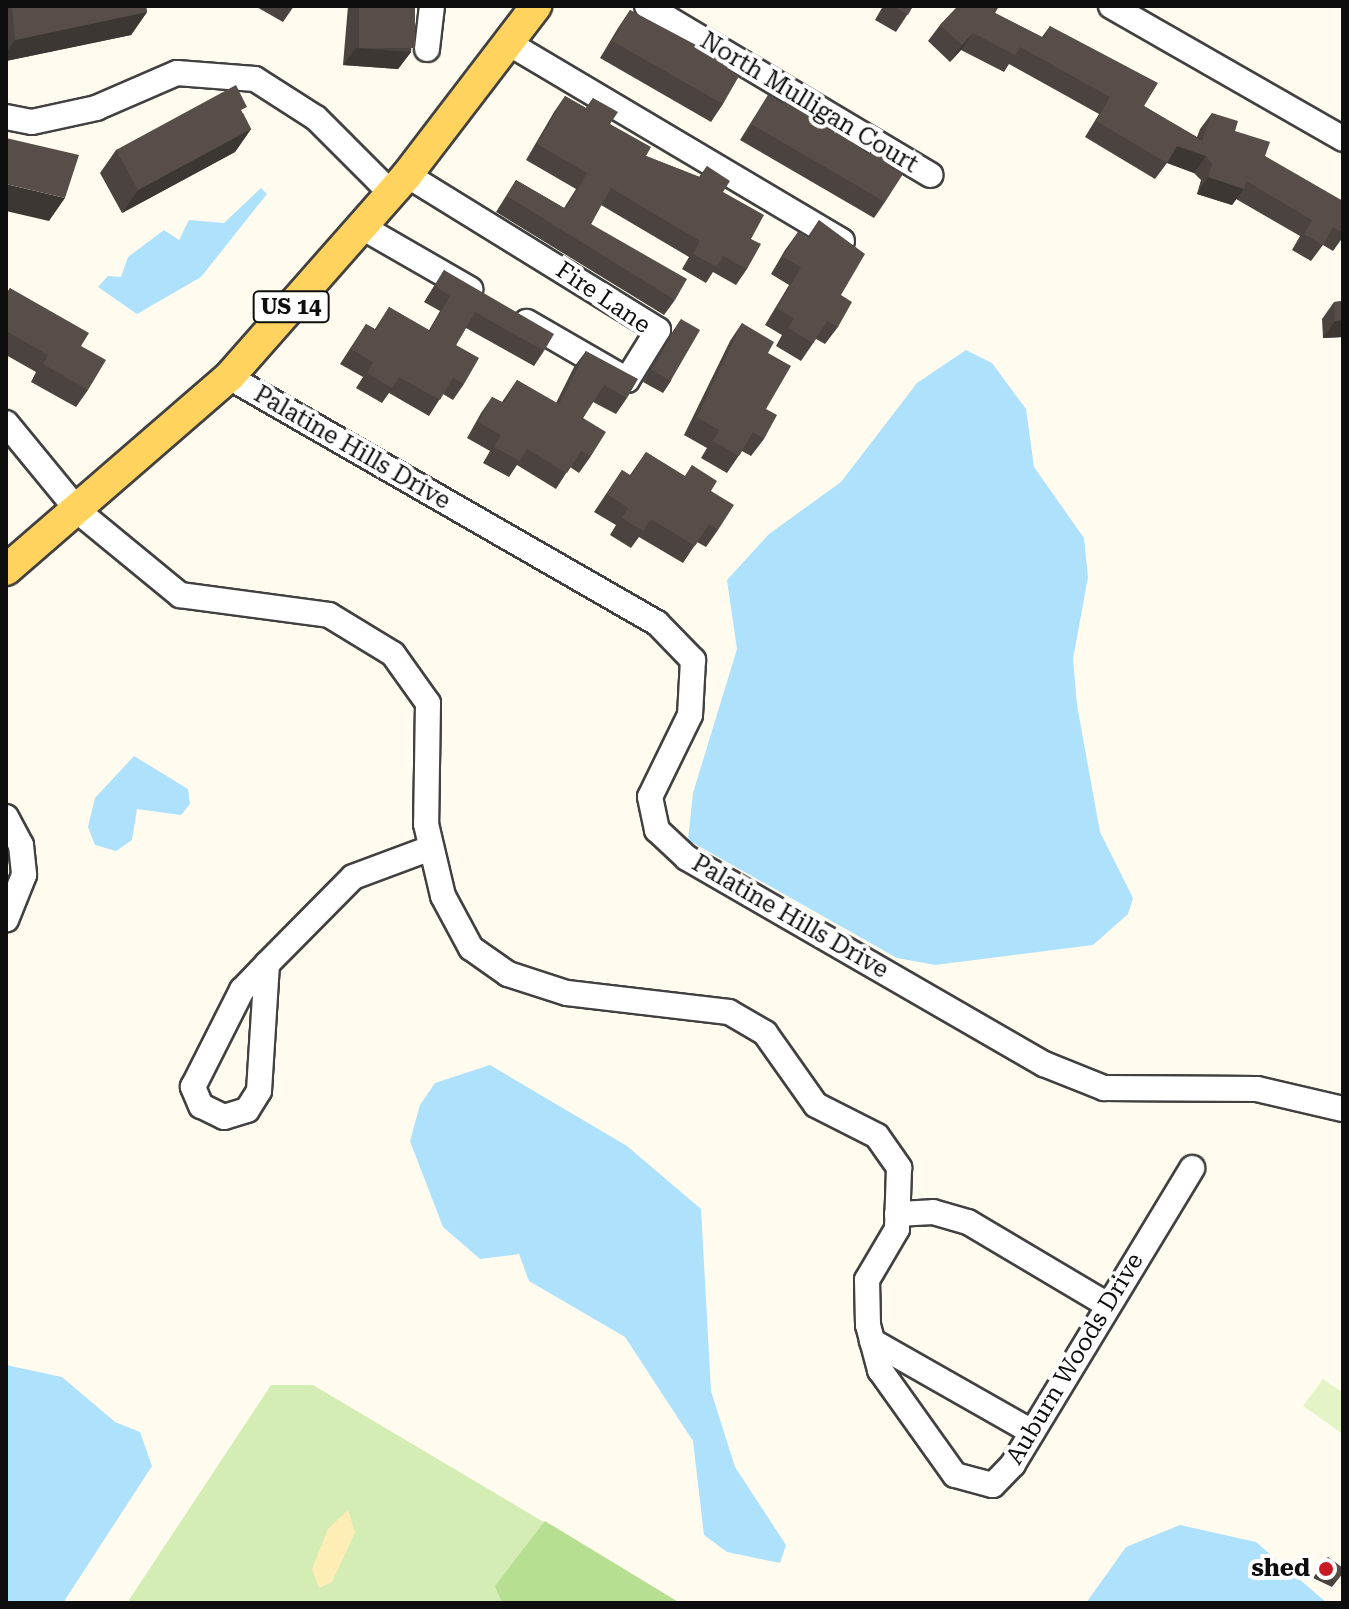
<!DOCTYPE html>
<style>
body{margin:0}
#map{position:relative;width:1349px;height:1609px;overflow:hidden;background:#fffbee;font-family:"Roboto Serif",serif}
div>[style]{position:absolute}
.green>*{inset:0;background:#d3edb4}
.forest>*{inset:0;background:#b7df92}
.sand>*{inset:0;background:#ffedb6}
.pitch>*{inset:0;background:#e5f4c7}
.water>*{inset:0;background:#aee1fc}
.roads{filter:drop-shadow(2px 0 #414141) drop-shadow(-2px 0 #414141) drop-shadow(0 2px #414141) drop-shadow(0 -2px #414141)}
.minor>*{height:24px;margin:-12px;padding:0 12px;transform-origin:12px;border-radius:12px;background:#fff}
.major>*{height:30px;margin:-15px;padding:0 15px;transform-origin:15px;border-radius:15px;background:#ffd35e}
.wall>*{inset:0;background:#4b433f}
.shaded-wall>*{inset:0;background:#3d3733}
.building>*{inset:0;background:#574e49;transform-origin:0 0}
.dots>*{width:22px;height:22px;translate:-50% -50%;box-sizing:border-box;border:4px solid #fff;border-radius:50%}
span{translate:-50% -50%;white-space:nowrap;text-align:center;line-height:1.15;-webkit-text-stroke:8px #fff;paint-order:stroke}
.shield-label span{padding:2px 6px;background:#fff;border:2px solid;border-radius:6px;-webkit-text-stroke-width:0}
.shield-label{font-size:22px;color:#0e0e0e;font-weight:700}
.street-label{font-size:24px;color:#0e0e0e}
.poi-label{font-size:24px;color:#0e0e0e;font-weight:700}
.right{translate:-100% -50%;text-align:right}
.frame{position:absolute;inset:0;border:8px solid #0e0e0e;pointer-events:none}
</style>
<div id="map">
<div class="green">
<i style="clip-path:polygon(271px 1385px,313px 1385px,680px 1603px,127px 1603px)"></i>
</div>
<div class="forest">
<i style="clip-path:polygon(545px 1521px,680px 1603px,502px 1603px,495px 1586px)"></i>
</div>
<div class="sand">
<i style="clip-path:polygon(348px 1510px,355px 1533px,332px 1582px,319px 1588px,312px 1569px,328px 1529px)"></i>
</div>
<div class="pitch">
<i style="clip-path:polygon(1323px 1379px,1343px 1393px,1343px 1434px,1303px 1406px)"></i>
</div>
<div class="water">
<i style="clip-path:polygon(261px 188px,267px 194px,201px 277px,137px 314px,98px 287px,108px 276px,121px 277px,128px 257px,164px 230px,179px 240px,189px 220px,224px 223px)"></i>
<i style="clip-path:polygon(966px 350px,992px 363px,1026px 409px,1034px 467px,1084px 538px,1088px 577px,1073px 659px,1077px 705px,1100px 832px,1133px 898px,1128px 914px,1093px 945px,935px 965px,897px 958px,688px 840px,693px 793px,737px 649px,727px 580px,769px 534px,841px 482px,917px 383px)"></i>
<i style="clip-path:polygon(134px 756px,188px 789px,190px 804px,181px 815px,137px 809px,132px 840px,116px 851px,95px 845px,88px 827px,95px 798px)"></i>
<i style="clip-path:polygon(490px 1065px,627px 1146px,701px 1209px,711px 1391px,735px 1467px,786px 1545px,780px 1563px,727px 1552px,704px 1535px,693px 1441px,625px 1337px,529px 1281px,519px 1254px,480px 1259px,443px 1227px,410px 1141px,420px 1105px,435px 1083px)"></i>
<i style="clip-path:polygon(6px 1365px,62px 1377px,115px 1422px,140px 1432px,152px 1466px,63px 1603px,6px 1603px)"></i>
<i style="clip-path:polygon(1180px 1525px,1256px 1542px,1327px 1603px,1086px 1603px,1126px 1547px)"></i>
</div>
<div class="roads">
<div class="minor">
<i style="left:647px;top:6px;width:330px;rotate:30.8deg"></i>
<i style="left:1111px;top:6px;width:267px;rotate:29.8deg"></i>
<i style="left:510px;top:44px;width:386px;rotate:30.7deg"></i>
<i style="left:427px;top:49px;width:43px;rotate:-83.4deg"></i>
<i style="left:6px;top:117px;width:26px;rotate:11deg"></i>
<i style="left:32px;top:122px;width:66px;rotate:-12.3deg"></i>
<i style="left:96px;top:108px;width:88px;rotate:-23.4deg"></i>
<i style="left:177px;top:73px;width:78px;rotate:4.4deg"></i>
<i style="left:255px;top:79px;width:72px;rotate:32.6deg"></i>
<i style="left:316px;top:118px;width:106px;rotate:45deg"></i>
<i style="left:407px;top:175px;width:295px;rotate:31.7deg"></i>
<i style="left:658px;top:330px;width:59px;rotate:121.8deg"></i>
<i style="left:627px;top:380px;width:116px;rotate:-149.9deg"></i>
<i style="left:362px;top:227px;width:125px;rotate:29.9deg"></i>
<i style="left:229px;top:377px;width:494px;rotate:29.9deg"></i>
<i style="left:657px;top:623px;width:52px;rotate:45.8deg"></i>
<i style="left:693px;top:660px;width:55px;rotate:93.1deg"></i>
<i style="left:690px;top:715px;width:91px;rotate:116deg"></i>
<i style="left:650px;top:797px;width:34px;rotate:78deg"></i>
<i style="left:657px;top:830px;width:41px;rotate:43deg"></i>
<i style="left:687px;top:858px;width:412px;rotate:30deg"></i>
<i style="left:1044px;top:1064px;width:65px;rotate:21.8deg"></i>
<i style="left:1104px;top:1088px;width:153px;rotate:0.4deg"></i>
<i style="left:1257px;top:1089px;width:88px;rotate:13.1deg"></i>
<i style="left:6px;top:423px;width:115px;rotate:50.6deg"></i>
<i style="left:79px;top:512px;width:131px;rotate:39.4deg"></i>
<i style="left:180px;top:595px;width:150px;rotate:7.6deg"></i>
<i style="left:329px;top:615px;width:75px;rotate:31.4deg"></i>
<i style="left:393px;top:654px;width:60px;rotate:54.5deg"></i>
<i style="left:428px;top:703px;width:121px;rotate:90.9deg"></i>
<i style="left:426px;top:824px;width:74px;rotate:76.7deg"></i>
<i style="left:443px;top:896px;width:59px;rotate:61.7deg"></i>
<i style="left:471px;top:948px;width:45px;rotate:35.1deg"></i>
<i style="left:508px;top:974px;width:62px;rotate:17.9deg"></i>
<i style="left:567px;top:993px;width:163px;rotate:6.7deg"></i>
<i style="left:729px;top:1012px;width:42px;rotate:30.3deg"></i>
<i style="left:765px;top:1033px;width:88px;rotate:54.7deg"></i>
<i style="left:816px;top:1105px;width:68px;rotate:26.9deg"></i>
<i style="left:877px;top:1136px;width:39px;rotate:55deg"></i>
<i style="left:899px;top:1168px;width:61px;rotate:91.9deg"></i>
<i style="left:897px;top:1229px;width:59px;rotate:120.5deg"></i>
<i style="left:867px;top:1280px;width:45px;rotate:88.7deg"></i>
<i style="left:868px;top:1325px;width:47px;rotate:75.1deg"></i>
<i style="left:880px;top:1370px;width:129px;rotate:54.5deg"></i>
<i style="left:955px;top:1475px;width:39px;rotate:15deg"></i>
<i style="left:993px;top:1485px;width:29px;rotate:-46deg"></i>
<i style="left:1013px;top:1464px;width:346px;rotate:-58.8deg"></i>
<i style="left:6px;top:817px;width:32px;rotate:62deg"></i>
<i style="left:21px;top:845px;width:30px;rotate:84deg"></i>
<i style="left:24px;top:875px;width:48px;rotate:111.8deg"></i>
<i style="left:267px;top:964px;width:127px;rotate:93.6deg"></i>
<i style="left:259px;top:1091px;width:22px;rotate:122deg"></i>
<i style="left:247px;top:1110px;width:24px;rotate:163deg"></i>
<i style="left:224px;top:1117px;width:25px;rotate:-154deg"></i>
<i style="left:201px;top:1106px;width:21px;rotate:-113deg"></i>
<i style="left:193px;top:1087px;width:109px;rotate:-63.2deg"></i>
<i style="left:242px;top:990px;width:36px;rotate:-46deg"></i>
<i style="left:267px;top:964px;width:122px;rotate:-45.3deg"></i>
<i style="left:353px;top:877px;width:83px;rotate:-20.4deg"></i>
<i style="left:897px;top:1214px;width:36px;rotate:-3deg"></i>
<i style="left:933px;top:1212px;width:36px;rotate:16deg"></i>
<i style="left:968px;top:1222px;width:163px;rotate:30.7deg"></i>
<i style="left:872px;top:1341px;width:184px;rotate:29.6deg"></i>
</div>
<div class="major">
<i style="left:6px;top:570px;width:295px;rotate:-40.9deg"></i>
<i style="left:229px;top:377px;width:269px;rotate:-48.6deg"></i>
<i style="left:407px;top:175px;width:213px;rotate:-52.6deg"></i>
</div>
</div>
<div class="wall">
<i style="clip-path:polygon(6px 6px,146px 6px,147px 12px,131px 35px,6px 61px)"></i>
<i style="clip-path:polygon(255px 6px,294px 6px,283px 22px)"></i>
<i style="clip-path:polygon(348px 6px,415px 6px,411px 52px,398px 69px,343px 65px)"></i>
<i style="clip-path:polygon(883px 6px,913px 6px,896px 32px,875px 20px)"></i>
<i style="clip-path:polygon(958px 6px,999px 6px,995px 13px,1042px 37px,1050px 26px,1144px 106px,1197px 137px,1200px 129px,1212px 113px,1265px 156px,1343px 215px,1343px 237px,1333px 251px,1323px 245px,1311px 261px,1292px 250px,1300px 236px,1236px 199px,1232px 205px,1197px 194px,1201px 180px,1194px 173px,1167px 163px,1155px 179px,1085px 137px,1099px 114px,1009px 64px,1004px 72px,961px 50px,950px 62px,928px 41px,940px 25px)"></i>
<i style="clip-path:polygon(630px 10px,727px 68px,723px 104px,711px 122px,600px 58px,618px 28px)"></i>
<i style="clip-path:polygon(768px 95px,890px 166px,885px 202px,874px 218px,740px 140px)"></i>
<i style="clip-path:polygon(565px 96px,586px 108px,593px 98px,610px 124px,646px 156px,699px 177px,707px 166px,751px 239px,747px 269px,736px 285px,713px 272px,706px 283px,682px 269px,689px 257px,601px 205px,591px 224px,675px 300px,664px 315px,496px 212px,516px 180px,564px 208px,576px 189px,526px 160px,554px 112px)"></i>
<i style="clip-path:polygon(243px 113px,251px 129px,235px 152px,122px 213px,100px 173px,116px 150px)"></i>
<i style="clip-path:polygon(819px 220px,841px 295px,838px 327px,825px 344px,816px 339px,801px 361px,776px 346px,782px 335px,765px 325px,789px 285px,771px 274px,785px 250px,798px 232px,807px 238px)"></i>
<i style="clip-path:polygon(444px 270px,544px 351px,534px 366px,466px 328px,456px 345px,464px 384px,453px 400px,443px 394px,429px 416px,389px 393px,382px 403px,356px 388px,363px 377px,340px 364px,366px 324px,375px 329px,389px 307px,429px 330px,440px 311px,424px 302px)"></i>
<i style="clip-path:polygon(10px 288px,81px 346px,88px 390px,76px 407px,31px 382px,36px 372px,6px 355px,6px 294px)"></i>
<i style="clip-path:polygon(1343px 301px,1343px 337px,1323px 338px,1322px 319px,1334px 302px)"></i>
<i style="clip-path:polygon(681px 319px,671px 381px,663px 393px,643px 382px,673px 331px)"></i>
<i style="clip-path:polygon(742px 323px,768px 353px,764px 439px,751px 456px,742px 451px,727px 473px,701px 458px,707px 448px,684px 435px,730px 341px)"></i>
<i style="clip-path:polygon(586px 351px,627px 398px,616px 414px,593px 402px,583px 418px,591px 456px,579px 473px,570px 467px,556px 489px,517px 465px,509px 477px,483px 463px,490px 451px,467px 438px,481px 413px,492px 397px,502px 402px,517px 380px,556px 403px,574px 367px)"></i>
<i style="clip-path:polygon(646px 452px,685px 476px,692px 465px,711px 491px,718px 530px,706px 547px,697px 542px,683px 563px,639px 537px,631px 548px,610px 535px,616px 525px,594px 512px,622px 470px,630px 475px)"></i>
<i style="clip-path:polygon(1328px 1557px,1343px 1573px,1332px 1587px,1313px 1578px)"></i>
</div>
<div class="shaded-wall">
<i style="clip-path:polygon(147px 12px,131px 35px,6px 61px,6px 53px,15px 40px)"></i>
<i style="clip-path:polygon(973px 33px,961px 50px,950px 62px,962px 45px)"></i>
<i style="clip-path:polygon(356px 48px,411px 52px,398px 69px,343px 65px)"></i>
<i style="clip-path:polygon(251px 129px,235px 152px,122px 213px,138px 190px)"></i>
<i style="clip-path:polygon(1177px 146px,1206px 156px,1194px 173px,1165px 162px)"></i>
<i style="clip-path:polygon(1208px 177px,1244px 189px,1232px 205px,1197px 194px)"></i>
<i style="clip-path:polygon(6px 184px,65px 198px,49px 221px,6px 211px)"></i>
<i style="clip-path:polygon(1343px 320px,1343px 337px,1323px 338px,1335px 321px)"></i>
</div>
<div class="building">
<i style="clip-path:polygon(12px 6px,146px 6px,147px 12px,15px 40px)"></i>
<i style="left:359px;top:6px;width:56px;height:42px"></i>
<i style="clip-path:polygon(893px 6px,913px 6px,908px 15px)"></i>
<i style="clip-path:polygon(958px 6px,998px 6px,993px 12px,1044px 38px,1050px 26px,1158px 83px,1144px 106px,1202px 141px,1212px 113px,1238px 121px,1235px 131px,1270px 142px,1265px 156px,1343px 201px,1343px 210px,1341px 213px,1343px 215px,1343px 233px,1333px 227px,1323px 245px,1304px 234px,1312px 220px,1246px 181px,1244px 189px,1208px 177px,1212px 164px,1206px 156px,1177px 146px,1167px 163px,1096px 121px,1110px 97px,1020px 47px,1015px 55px,973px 33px,962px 45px,940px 25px)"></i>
<i style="clip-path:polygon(630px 10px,730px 63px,727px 68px,739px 76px,723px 104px,612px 41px)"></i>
<i style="clip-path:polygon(236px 85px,247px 107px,241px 110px,251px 129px,138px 190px,116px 150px)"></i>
<i style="clip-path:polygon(768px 95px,783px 104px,786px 98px,869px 154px,872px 148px,894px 161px,890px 166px,903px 174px,885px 202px,751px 124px)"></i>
<i style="clip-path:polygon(565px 96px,586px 108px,593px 98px,618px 112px,610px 124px,651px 147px,646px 156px,700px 177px,707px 166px,730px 181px,723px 192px,764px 215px,751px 239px,761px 244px,747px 269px,723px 256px,717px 267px,693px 254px,700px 241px,611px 188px,591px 224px,687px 279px,675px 300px,507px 196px,516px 180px,566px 209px,587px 173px,537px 144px)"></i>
<i style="clip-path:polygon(6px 138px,79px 155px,65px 198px,6px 184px)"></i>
<i style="clip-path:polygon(819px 220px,865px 254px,841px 295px,852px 302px,838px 327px,827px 321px,813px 343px,788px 328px,794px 318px,777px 308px,801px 267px,783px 257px,798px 232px,809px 239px)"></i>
<i style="clip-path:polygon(444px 270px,554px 334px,544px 351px,475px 312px,456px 345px,479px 358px,464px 384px,453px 378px,440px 400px,399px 377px,392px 388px,367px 373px,373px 362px,351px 349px,366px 324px,376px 330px,389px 307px,430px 331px,450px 296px,435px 286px)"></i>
<i style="clip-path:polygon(10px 288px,89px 333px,81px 346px,106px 360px,88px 390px,43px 364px,48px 355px,6px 331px,6px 295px)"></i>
<i style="clip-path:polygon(1343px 301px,1343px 320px,1335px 321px,1334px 302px)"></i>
<i style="left:681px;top:319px;width:22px;height:59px;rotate:30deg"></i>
<i style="clip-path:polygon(742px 323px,774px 342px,768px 353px,791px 366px,766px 409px,777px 415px,764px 439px,753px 432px,739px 456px,713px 441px,719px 430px,697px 417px)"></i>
<i style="clip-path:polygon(586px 351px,638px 379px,627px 398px,604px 385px,583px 418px,606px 432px,591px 456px,581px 451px,567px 473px,527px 449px,520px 461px,494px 447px,501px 435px,478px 422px,492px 397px,504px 403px,517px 380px,559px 404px)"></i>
<i style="clip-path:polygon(646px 452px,685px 477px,692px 465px,717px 481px,711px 491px,734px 505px,718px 530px,709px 524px,695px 546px,651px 519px,643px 531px,622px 518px,628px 508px,607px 494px,622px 470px,631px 476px)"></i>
<i style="clip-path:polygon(1328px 1557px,1343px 1568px,1343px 1573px,1336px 1581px,1318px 1572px)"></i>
</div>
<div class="dots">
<i style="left:1326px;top:1569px;background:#ca1926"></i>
</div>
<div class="shield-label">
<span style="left:291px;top:307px">US 14</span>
</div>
<div class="street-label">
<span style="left:809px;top:103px;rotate:31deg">North Mulligan Court</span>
<span style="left:603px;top:298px;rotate:34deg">Fire Lane</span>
<span style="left:352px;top:448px;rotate:30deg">Palatine Hills Drive</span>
<span style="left:790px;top:917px;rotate:30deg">Palatine Hills Drive</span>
<span style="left:1075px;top:1359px;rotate:-59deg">Auburn Woods Drive</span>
</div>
<div class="poi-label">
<span class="right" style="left:1310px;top:1569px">shed</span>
</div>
<div class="frame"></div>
</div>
